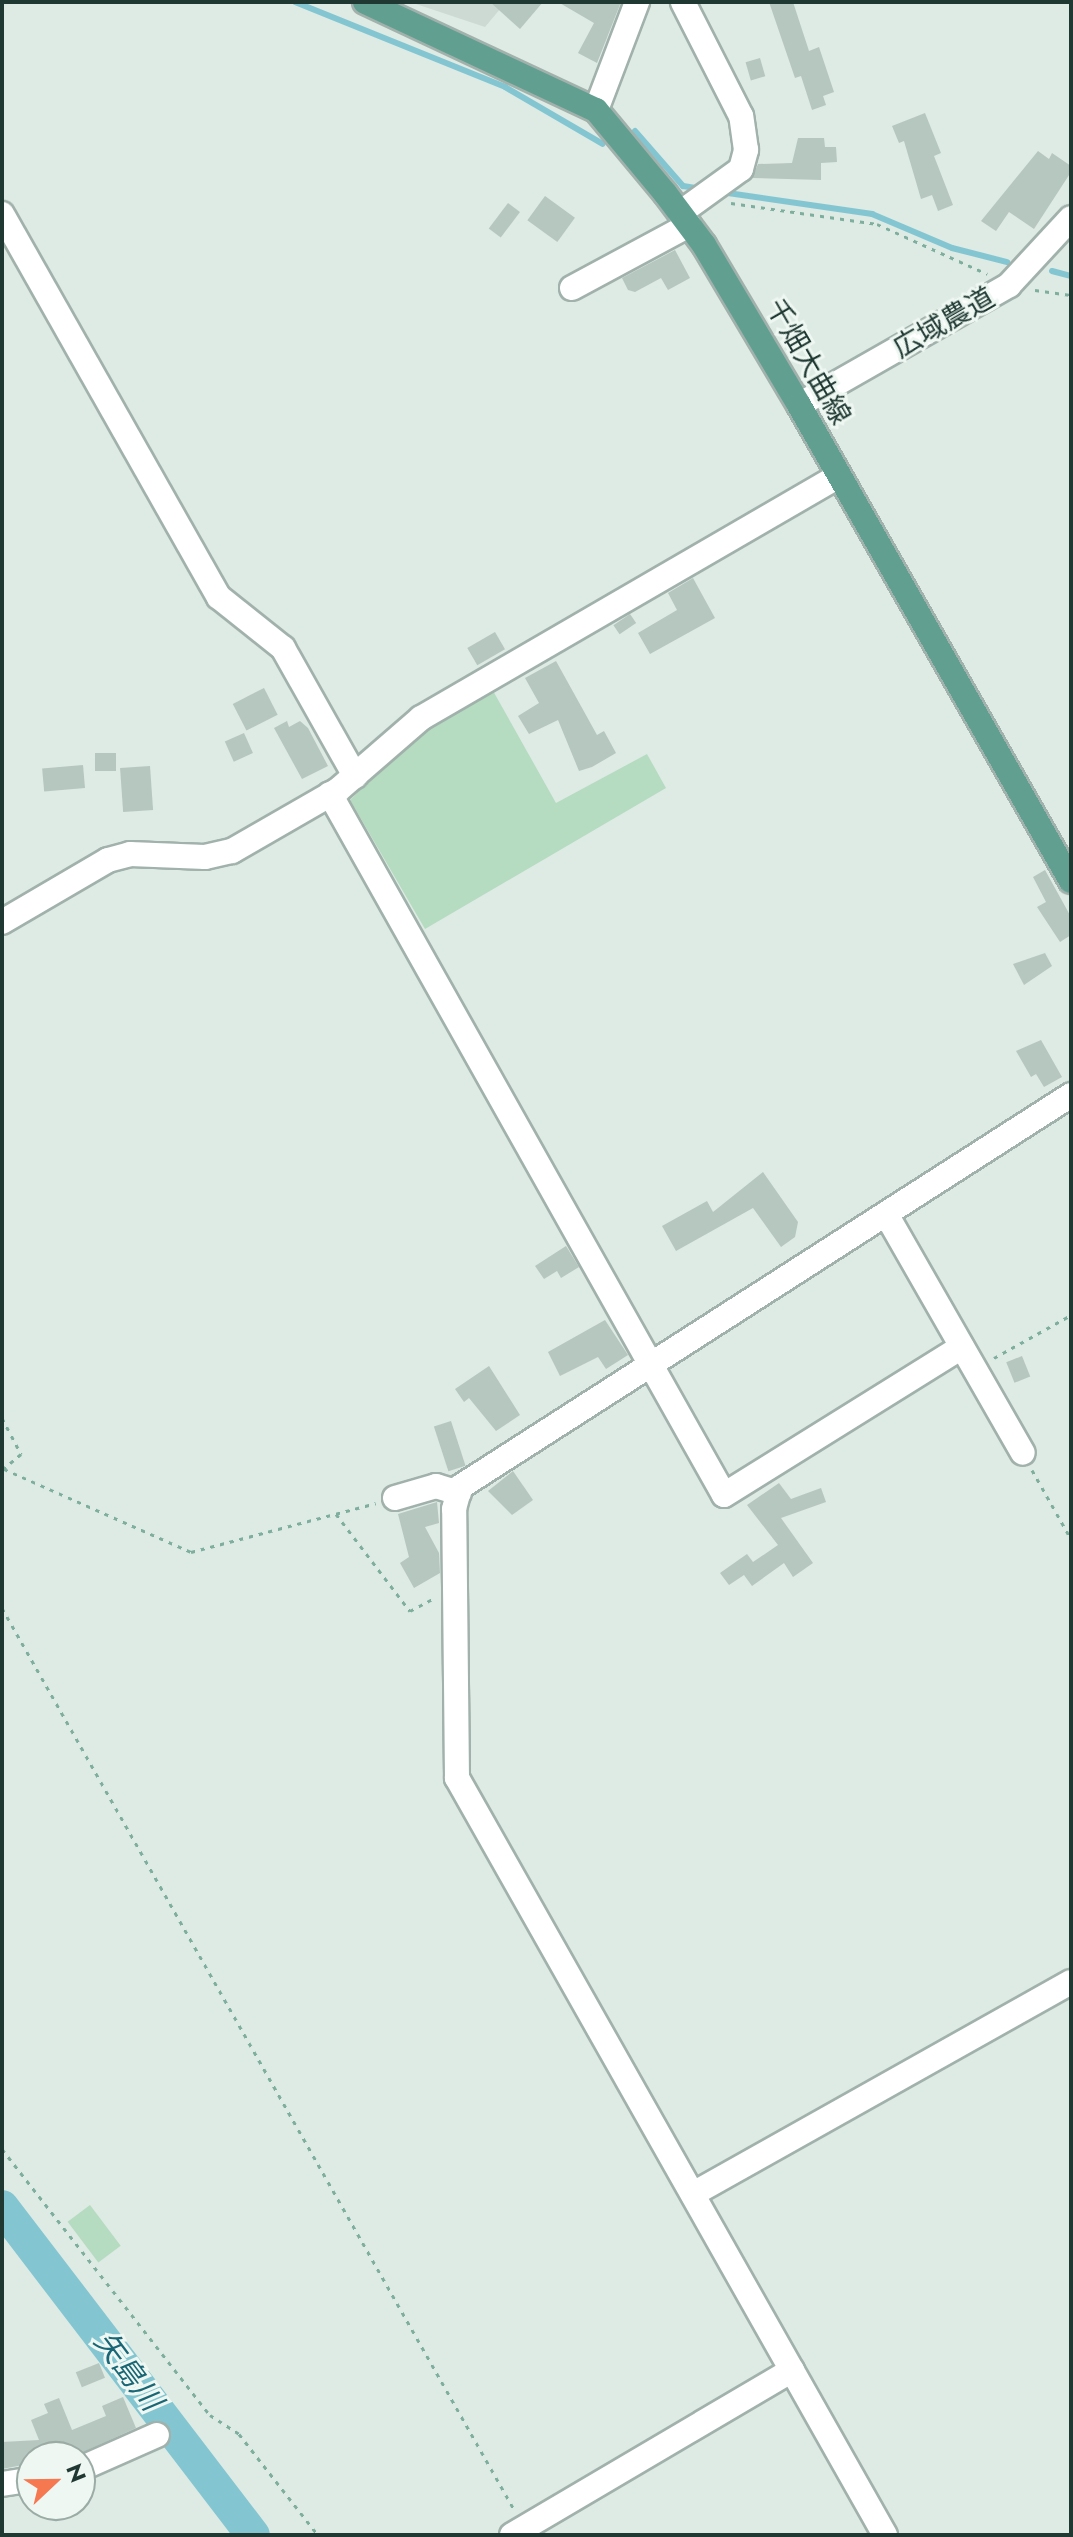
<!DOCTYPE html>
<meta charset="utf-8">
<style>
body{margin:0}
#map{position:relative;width:1073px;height:2537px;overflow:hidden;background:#deeae4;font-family:Jost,"Noto Sans JP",sans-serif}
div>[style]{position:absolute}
.built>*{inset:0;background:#ccdad3}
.green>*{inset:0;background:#b5dcc0;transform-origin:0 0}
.stream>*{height:6px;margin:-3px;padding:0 3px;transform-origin:3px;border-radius:3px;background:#83c6d1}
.river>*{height:34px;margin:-17px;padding:0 17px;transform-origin:17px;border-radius:17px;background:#83c6d1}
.building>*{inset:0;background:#b6c7c0;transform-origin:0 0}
.path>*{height:3px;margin-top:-1.5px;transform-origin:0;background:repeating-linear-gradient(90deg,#7dae9e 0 4px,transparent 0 10px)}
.roads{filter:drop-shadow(2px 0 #a1b1ab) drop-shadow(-2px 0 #a1b1ab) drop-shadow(0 2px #a1b1ab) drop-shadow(0 -2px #a1b1ab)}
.minor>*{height:24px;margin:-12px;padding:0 12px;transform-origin:12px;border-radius:12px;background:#fff}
.major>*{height:24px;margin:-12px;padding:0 12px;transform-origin:12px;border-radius:12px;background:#61a090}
span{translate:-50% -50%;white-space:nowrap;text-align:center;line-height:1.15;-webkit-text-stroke:6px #eef7f2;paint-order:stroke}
.street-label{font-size:28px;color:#1f3932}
.water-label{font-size:30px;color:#196776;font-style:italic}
.frame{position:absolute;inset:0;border:4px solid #1f3932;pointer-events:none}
.north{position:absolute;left:16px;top:2441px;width:80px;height:80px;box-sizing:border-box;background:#eef7f2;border:2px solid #9baba5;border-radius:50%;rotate:68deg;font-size:22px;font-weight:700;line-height:32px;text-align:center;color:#1f3932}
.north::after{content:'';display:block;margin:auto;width:28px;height:36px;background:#f57851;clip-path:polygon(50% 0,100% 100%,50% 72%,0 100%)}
</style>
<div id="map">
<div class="built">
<i style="clip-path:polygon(410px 2px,506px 2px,485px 27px)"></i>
</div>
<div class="green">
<i style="clip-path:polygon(492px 689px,556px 803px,647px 754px,666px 788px,425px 929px,350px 800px,422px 730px)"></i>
<i style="left:90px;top:2205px;width:51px;height:28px;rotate:53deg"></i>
</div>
<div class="stream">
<i style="left:295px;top:2px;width:227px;rotate:22deg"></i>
<i style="left:505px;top:87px;width:113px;rotate:30.2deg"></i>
<i style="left:635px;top:131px;width:73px;rotate:48.9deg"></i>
<i style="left:683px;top:186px;width:19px;rotate:9deg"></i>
<i style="left:721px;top:192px;width:153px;rotate:8.3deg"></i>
<i style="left:872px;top:214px;width:87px;rotate:23deg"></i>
<i style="left:952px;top:248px;width:57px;rotate:14.3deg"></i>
<i style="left:1052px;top:271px;width:20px;rotate:15deg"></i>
</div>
<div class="river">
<i style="left:2px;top:2207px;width:413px;rotate:52.6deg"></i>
</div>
<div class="building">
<i style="clip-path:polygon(490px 2px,543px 2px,520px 29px)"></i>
<i style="clip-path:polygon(558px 2px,621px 2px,597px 63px,578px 53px,594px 23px)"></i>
<i style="clip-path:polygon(769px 2px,793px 2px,809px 51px,819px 47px,834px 92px,823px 96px,826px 105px,812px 110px,801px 76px,795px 78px)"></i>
<i style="left:760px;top:58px;width:19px;height:15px;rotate:74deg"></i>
<i style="clip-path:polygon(925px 113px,941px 153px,934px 156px,953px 205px,938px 211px,932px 195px,921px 199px,904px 141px,899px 143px,892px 126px)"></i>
<i style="clip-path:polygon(798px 138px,824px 138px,825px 147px,836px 147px,837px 162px,821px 163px,821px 180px,752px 178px,758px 164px,792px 163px)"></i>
<i style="clip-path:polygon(1038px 151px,1049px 159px,1052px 153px,1071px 166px,1071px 172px,1034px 229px,1009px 212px,996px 231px,981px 221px)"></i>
<i style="left:545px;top:196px;width:37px;height:30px;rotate:36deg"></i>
<i style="left:508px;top:203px;width:15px;height:32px;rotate:37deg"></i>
<i style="clip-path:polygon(675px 250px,690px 278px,668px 290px,661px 278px,635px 292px,628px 290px,622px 278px)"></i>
<i style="clip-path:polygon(693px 578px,715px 618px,650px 654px,638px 633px,677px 610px,668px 593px)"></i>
<i style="left:630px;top:614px;width:11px;height:20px;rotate:56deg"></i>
<i style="left:495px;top:632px;width:20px;height:32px;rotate:60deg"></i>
<i style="clip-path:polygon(556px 661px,597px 735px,604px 731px,616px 753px,592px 767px,579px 771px,558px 720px,529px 734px,518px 716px,539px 703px,525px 678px)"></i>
<i style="left:264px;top:688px;width:30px;height:35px;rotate:63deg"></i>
<i style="clip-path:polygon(287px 721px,289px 727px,300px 721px,308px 728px,328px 766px,302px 779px,274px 728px)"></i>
<i style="left:244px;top:733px;width:22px;height:21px;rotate:66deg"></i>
<i style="left:116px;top:753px;width:18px;height:21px;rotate:90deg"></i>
<i style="left:83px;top:765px;width:23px;height:41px;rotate:85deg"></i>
<i style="left:150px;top:766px;width:44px;height:30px;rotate:86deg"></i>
<i style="clip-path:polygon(1045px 870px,1071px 917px,1071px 935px,1060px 942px,1037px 907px,1046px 902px,1033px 877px)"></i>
<i style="clip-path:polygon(1045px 953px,1052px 966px,1024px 985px,1013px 964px)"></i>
<i style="clip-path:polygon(1041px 1040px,1062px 1077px,1044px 1087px,1036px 1074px,1031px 1077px,1016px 1051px)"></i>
<i style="clip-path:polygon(763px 1172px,798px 1222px,795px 1237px,781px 1247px,753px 1208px,676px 1251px,662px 1226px,707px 1201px,713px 1212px)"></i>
<i style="clip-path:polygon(566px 1246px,579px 1267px,561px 1278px,557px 1271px,544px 1279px,535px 1266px)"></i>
<i style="clip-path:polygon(605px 1320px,628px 1355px,606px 1369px,598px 1357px,560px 1376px,548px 1352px)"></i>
<i style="left:1022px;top:1356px;width:22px;height:17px;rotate:68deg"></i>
<i style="clip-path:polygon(489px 1366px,520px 1415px,496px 1431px,469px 1398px,464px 1402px,455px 1389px)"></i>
<i style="left:451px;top:1421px;width:47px;height:18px;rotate:72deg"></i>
<i style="clip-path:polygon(513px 1471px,533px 1500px,512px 1515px,488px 1491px)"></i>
<i style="clip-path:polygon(779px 1483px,791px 1499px,821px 1488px,826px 1502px,781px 1518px,813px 1563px,793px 1577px,784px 1563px,752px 1586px,744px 1575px,729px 1585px,720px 1573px,747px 1554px,753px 1562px,778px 1545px,747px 1505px)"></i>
<i style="clip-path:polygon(437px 1502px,439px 1523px,425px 1527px,439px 1553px,440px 1573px,414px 1588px,400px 1563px,409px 1557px,398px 1514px)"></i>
<i style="left:99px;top:2363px;width:16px;height:25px;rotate:68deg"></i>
<i style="clip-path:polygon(123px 2397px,136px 2428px,72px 2457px,28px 2457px,28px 2464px,2px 2469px,2px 2442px,39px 2440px,31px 2420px,48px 2413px,44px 2404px,59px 2398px,72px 2430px,106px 2416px,102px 2406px)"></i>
</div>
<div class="path">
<i style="left:731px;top:203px;width:148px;rotate:8.2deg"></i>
<i style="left:877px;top:224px;width:121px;rotate:24.4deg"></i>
<i style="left:1035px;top:290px;width:36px;rotate:8deg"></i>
<i style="left:994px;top:1358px;width:88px;rotate:-29.2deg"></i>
<i style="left:2px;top:1418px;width:41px;rotate:62.2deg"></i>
<i style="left:21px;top:1454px;width:25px;rotate:140deg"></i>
<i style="left:4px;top:1469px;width:205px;rotate:23.9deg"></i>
<i style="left:191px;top:1552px;width:191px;rotate:-14.8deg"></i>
<i style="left:1032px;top:1470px;width:79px;rotate:60.5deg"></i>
<i style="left:336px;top:1514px;width:122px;rotate:52.7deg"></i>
<i style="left:410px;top:1611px;width:26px;rotate:-28deg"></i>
<i style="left:2px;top:1608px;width:1039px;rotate:60.4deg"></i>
<i style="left:2px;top:2149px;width:338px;rotate:52deg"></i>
<i style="left:210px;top:2415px;width:35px;rotate:33deg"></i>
<i style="left:239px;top:2434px;width:128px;rotate:52deg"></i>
</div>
<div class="roads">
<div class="minor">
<i style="left:596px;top:110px;width:116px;rotate:-69.2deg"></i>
<i style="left:680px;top:213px;width:75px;rotate:-35.8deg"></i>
<i style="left:741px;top:169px;width:20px;rotate:-75deg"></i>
<i style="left:746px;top:150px;width:34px;rotate:-98deg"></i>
<i style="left:741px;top:116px;width:128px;rotate:-117deg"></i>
<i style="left:2px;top:214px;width:440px;rotate:60.5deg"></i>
<i style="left:219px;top:597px;width:82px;rotate:38.6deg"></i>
<i style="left:283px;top:648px;width:147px;rotate:60.6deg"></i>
<i style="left:572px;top:288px;width:133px;rotate:-28.3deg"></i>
<i style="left:799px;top:405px;width:242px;rotate:-29.7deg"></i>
<i style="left:1009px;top:285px;width:91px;rotate:-47.2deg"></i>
<i style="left:330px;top:794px;width:804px;rotate:60.66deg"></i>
<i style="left:724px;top:1495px;width:280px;rotate:-31.9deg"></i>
<i style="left:2px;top:922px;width:123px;rotate:-30.3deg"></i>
<i style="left:108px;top:860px;width:23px;rotate:-15deg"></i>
<i style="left:130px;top:854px;width:75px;rotate:2.3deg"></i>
<i style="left:205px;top:857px;width:28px;rotate:-13deg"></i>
<i style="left:232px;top:851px;width:122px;rotate:-29.9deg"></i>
<i style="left:338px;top:790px;width:110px;rotate:-40.9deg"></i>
<i style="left:421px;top:718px;width:483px;rotate:-30.1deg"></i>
<i style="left:886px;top:1214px;width:275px;rotate:60.2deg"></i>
<i style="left:395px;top:1498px;width:43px;rotate:-16.3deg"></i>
<i style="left:436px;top:1486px;width:24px;rotate:17deg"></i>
<i style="left:693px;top:2194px;width:433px;rotate:-29.3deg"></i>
<i style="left:80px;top:2469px;width:84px;rotate:-23.8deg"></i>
<i style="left:2px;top:2484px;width:30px;rotate:-9deg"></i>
<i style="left:512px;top:2535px;width:325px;rotate:-30.5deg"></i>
<i style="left:885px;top:2535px;width:870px;rotate:-119.48deg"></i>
<i style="left:457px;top:1778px;width:269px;rotate:-90.6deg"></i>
<i style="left:454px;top:1509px;width:23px;rotate:-75deg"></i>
<i style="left:460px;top:1487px;width:726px;rotate:-32.68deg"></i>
</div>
<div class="major">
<i style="left:365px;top:2px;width:255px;rotate:25.1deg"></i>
<i style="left:596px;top:110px;width:108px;rotate:50.3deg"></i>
<i style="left:665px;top:193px;width:65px;rotate:53.1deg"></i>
<i style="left:704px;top:245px;width:186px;rotate:59.3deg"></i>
<i style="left:799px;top:405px;width:548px;rotate:60.26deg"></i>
</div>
</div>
<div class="street-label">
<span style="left:944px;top:323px;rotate:-30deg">広域農道</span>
<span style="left:808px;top:362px;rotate:60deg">千畑大曲線</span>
</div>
<div class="water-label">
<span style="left:128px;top:2371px;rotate:53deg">矢島川</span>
</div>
<div class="frame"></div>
<div class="north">N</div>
</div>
